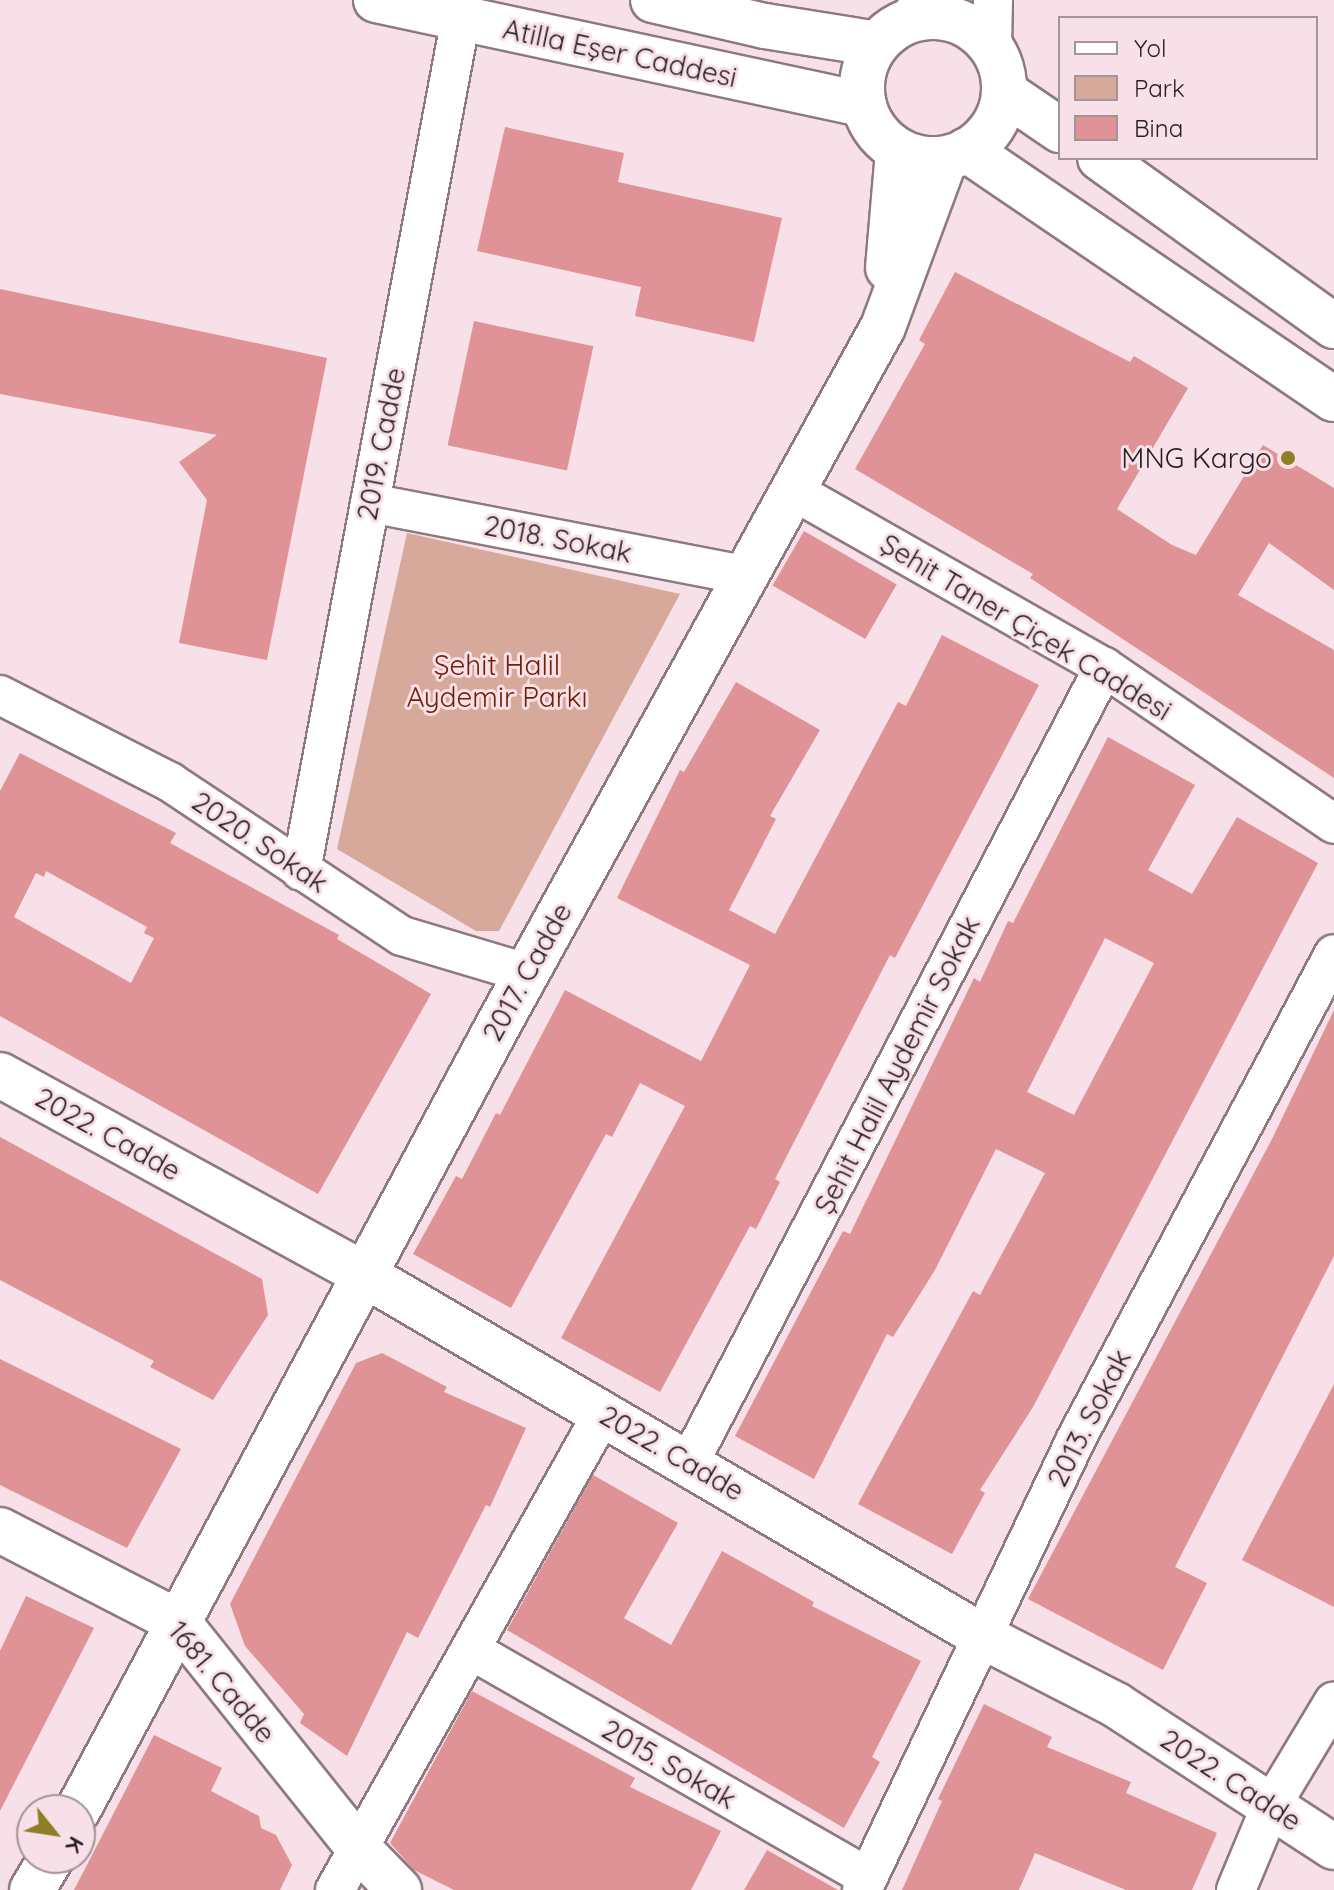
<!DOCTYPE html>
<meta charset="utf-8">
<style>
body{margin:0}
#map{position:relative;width:1334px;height:1890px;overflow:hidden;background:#f7e0e7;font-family:Quicksand,sans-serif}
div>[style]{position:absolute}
.green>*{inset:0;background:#d7a99b}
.building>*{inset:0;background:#df9396;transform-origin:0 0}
.roads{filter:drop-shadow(2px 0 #8e7980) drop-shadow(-2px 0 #8e7980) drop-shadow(0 2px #8e7980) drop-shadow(0 -2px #8e7980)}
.street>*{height:38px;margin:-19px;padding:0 19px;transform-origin:19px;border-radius:19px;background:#fff}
.secondary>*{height:44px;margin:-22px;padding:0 22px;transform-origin:22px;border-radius:22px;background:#fff}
.secondary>.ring{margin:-22px;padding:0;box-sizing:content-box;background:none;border:44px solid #fff;border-radius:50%}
.dots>*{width:22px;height:22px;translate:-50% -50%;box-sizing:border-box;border:4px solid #f7e0e7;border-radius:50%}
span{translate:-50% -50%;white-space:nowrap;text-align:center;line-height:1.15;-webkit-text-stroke:6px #f7e0e7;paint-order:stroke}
.street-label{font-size:28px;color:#271f22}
.poi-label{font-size:28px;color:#271f22}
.right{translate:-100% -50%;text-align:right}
.park-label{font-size:28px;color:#721e00}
.legend{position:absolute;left:1058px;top:16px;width:260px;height:144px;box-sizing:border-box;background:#f7e0e7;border:2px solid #a49398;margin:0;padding:10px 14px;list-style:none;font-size:24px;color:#271f22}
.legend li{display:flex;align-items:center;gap:16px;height:40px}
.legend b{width:40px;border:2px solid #a49398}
.north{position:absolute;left:16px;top:1794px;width:80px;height:80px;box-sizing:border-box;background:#f7e0e7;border:2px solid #a49398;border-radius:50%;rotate:120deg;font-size:22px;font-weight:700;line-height:32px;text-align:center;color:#271f22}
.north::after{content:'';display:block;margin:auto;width:28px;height:36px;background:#8e7e25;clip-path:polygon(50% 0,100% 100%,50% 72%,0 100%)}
</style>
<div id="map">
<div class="green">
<i style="clip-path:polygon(407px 533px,680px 594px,499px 931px,476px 931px,337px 849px)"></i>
</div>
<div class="building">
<i style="clip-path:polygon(505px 127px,624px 153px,618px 182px,782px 218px,754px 342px,635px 316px,641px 287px,477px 251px)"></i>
<i style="clip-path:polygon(955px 272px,1130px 362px,1134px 356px,1188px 388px,1117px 509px,1172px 545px,1196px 555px,1263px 445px,1334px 488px,1334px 590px,1269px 543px,1238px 595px,1334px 650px,1334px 778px,1030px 578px,1033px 574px,855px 469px,925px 344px,919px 340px)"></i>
<i style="clip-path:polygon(0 289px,327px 358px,267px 660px,179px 643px,207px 500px,179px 462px,217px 435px,0 394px)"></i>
<i style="left:474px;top:321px;width:122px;height:127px;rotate:12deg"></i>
<i style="left:804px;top:531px;width:107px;height:63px;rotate:30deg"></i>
<i style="clip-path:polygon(942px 635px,1039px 685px,895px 958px,890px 955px,775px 1179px,780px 1182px,756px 1229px,750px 1226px,660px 1392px,561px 1338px,685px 1106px,640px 1083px,612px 1137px,606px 1134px,511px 1308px,413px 1254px,456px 1176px,462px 1179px,496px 1113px,500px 1115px,565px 990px,701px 1061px,750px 965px,617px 898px,680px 770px,684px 772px,736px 682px,820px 730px,770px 816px,776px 819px,729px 910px,775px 934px,898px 702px,906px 706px)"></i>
<i style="clip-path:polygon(evenodd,1108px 737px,1195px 785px,1148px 870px,1192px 894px,1237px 817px,1318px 863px,1033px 1407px,980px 1490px,985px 1493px,952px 1554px,858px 1504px,973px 1291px,980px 1295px,1045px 1173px,996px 1149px,935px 1270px,893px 1337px,887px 1334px,814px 1479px,735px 1436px,843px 1231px,850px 1234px,974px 978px,980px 982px,1008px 921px,1013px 923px,1108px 737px,1105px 938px,1154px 963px,1074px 1115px,1027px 1092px,1105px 938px)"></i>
<i style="clip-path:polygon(evenodd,20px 753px,176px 833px,170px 843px,339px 935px,337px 939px,431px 994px,318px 1194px,0 1016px,0 791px,20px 753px,46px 871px,147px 927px,144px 933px,154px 938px,131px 983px,14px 917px,36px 873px,44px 877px,46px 871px)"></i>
<i style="clip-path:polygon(1334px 1010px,1334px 1256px,1175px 1567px,1207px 1583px,1163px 1670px,1028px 1599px,1273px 1137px)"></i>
<i style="clip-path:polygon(0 1137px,262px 1279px,268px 1315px,213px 1400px,150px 1367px,154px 1361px,0 1280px)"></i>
<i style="clip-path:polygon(382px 1353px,447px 1387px,444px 1392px,526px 1428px,490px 1507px,486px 1505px,418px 1638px,407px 1632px,347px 1756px,300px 1723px,304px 1714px,245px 1646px,230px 1604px,356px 1363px)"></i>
<i style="clip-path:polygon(0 1359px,181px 1449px,127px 1548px,0 1485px)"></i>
<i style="clip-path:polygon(1334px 1384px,1334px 1607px,1242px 1560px)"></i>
<i style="clip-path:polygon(593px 1475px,678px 1523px,624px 1618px,671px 1645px,722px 1551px,814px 1602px,812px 1606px,921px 1661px,872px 1757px,880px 1762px,844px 1828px,507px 1630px)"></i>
<i style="clip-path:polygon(26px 1596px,94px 1628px,0 1811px,0 1651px)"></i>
<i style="clip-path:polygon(472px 1691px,635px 1778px,630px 1787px,721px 1831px,691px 1890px,454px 1890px,414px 1870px,390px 1843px)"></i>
<i style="clip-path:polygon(984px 1704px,1052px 1737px,1047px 1747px,1131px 1782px,1126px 1793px,1217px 1833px,1192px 1890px,1126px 1890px,1035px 1853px,1019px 1890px,902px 1890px,942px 1801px,938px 1799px)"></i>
<i style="clip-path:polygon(154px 1735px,222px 1768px,211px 1791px,259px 1816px,261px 1828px,276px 1835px,292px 1865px,280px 1890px,74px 1890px)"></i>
<i style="clip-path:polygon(767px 1850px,838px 1890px,744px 1890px)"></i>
</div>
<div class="roads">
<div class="street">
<i style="left:910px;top:20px;width:22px;rotate:-63deg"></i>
<i style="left:992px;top:48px;width:48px;rotate:-88.8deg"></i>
<i style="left:792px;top:490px;width:359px;rotate:29.6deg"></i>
<i style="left:1104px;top:667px;width:278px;rotate:34.3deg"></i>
<i style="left:370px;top:503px;width:382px;rotate:10.9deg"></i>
<i style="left:0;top:695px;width:191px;rotate:27.1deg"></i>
<i style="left:170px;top:782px;width:278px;rotate:33.6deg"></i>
<i style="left:402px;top:936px;width:129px;rotate:16.6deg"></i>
<i style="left:301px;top:871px;width:868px;rotate:-79.38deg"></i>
<i style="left:689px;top:1463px;width:898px;rotate:-62.46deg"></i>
<i style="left:471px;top:1650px;width:456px;rotate:29.8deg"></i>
<i style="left:335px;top:1890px;width:547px;rotate:-60.67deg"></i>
<i style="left:862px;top:1890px;width:499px;rotate:-64.6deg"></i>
<i style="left:1076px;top:1439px;width:549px;rotate:-61.99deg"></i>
<i style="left:1236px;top:1890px;width:91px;rotate:-67.4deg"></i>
<i style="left:1271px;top:1806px;width:122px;rotate:-59deg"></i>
</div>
<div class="secondary">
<i style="left:376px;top:0;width:499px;rotate:12.1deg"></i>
<i style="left:653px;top:0;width:115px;rotate:13.1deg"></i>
<i style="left:765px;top:26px;width:113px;rotate:9.1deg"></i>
<i class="ring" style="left:862px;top:17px;width:98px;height:98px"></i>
<i style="left:1004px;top:92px;width:68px;rotate:34.2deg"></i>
<i style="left:967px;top:150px;width:443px;rotate:34.2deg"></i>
<i style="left:1100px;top:158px;width:288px;rotate:35.7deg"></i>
<i style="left:888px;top:268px;width:117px;rotate:-85.1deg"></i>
<i style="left:0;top:1075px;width:414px;rotate:28.7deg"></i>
<i style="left:363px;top:1274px;width:717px;rotate:30.32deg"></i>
<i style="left:982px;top:1636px;width:151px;rotate:27.2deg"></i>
<i style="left:1116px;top:1705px;width:260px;rotate:33.1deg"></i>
<i style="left:0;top:1530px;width:200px;rotate:27.3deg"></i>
<i style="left:178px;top:1622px;width:292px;rotate:51.4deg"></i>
<i style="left:360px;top:1850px;width:56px;rotate:45.7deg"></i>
<i style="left:78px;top:1810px;width:898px;rotate:-61.84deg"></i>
<i style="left:502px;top:1018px;width:789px;rotate:-61.13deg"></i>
<i style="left:883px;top:327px;width:179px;rotate:-69.7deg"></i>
<i style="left:32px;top:1890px;width:37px;rotate:-59deg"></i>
</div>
</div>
<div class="dots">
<i style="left:1288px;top:458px;background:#8e7e25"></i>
</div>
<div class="street-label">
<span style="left:620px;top:53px;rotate:12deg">Atilla Eşer Caddesi</span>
<span style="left:381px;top:444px;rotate:-79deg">2019. Cadde</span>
<span style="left:558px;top:539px;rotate:11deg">2018. Sokak</span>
<span style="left:1026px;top:627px;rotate:31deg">Şehit Taner Çiçek Caddesi</span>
<span style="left:260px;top:842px;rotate:34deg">2020. Sokak</span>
<span style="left:527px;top:972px;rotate:-61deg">2017. Cadde</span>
<span style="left:897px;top:1065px;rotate:-63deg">Şehit Halil Aydemir Sokak</span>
<span style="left:108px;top:1134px;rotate:29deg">2022. Cadde</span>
<span style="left:1089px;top:1418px;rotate:-63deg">2013. Sokak</span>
<span style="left:672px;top:1453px;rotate:30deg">2022. Cadde</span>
<span style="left:222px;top:1682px;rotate:50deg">1681. Cadde</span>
<span style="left:669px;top:1764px;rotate:30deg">2015. Sokak</span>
<span style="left:1231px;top:1780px;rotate:33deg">2022. Cadde</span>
</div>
<div class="poi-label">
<span class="right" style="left:1272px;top:458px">MNG Kargo</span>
</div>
<div class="park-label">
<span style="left:497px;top:681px">Şehit Halil<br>Aydemir Parkı</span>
</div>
<ul class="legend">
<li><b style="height:10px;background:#fff"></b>Yol</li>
<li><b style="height:22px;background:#d7a99b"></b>Park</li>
<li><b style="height:22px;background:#df9396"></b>Bina</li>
</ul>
<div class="north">K</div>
</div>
